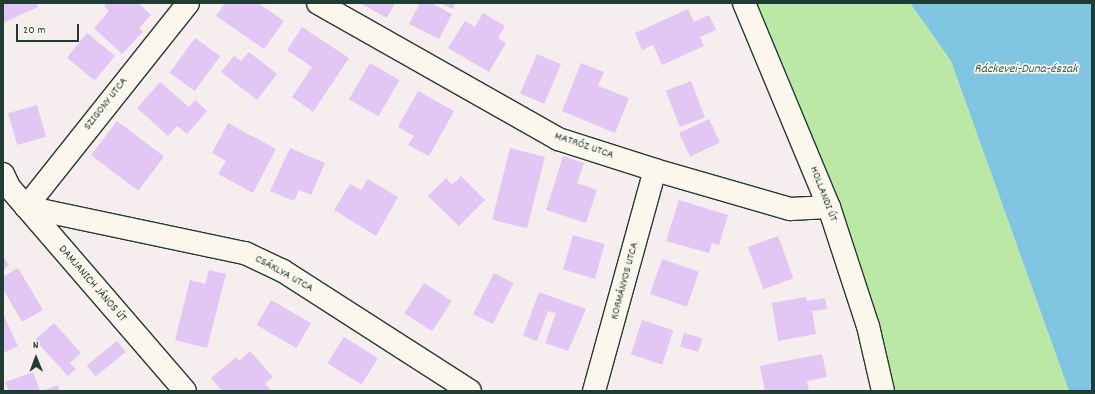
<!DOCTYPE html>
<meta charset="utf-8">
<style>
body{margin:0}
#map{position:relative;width:1095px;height:394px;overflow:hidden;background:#f6edee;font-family:Dekko,sans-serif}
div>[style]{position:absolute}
.green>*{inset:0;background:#bce8a6}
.water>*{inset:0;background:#7fc4e0}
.building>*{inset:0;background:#e2c6f4;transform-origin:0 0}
.roads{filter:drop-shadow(1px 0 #1f3d34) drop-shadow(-1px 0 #1f3d34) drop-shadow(0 1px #1f3d34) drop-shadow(0 -1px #1f3d34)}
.street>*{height:22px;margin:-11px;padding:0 11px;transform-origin:11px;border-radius:11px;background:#fbf7ec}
.secondary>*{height:22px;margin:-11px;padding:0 11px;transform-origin:11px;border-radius:11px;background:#fbf7ec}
span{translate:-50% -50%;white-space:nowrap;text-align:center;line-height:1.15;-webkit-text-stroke:3.5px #fbf7ec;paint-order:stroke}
.street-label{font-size:12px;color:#1f3d34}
.water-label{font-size:13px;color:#375f5f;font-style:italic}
.frame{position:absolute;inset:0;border:4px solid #1f3d34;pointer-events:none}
.north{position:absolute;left:16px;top:338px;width:40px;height:40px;-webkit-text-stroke:3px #fbf7ec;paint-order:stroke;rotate:359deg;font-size:11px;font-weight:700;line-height:16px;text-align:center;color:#1f3d34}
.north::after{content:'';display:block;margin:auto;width:14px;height:18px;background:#1f3d34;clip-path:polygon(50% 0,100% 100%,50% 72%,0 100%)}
.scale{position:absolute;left:16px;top:24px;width:63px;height:18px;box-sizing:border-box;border:2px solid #1f3d34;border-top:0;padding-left:5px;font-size:12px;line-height:14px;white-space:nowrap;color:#1f3d34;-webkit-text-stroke:3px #fbf7ec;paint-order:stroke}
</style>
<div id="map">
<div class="green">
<i style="clip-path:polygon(744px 3px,910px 3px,951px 61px,1069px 391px,883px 391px)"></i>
</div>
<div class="water">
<i style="clip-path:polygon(910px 3px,1092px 3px,1092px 391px,1069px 391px,951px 61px)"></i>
</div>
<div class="building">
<i style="clip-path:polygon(7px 3px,36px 3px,38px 7px,3px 23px,3px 5px)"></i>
<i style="clip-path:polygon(107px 3px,138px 3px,151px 15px,139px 28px,143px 32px,122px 54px,94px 28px,109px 11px,104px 6px)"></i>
<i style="clip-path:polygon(225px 3px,258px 3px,284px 21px,264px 49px,216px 16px)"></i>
<i style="clip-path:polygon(360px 3px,395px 3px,387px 18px)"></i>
<i style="clip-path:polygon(420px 3px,431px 3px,452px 14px,439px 39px,409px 24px)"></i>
<i style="clip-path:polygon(440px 3px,455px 3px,453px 9px)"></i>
<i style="clip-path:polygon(688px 9px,694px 22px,709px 15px,716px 30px,700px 37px,704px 46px,662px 65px,653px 45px,642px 50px,635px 33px)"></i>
<i style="clip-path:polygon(483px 13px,505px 26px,498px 38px,506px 43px,489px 72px,448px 48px,465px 21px,475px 27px)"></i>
<i style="clip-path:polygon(302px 27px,349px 58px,313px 112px,292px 97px,312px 67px,287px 50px)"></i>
<i style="left:87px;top:33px;width:36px;height:32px;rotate:39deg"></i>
<i style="left:195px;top:38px;width:31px;height:43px;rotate:36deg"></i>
<i style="clip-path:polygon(249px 52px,277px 74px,257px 100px,221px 72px,234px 56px,241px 61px)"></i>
<i style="left:537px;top:54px;width:26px;height:43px;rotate:23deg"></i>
<i style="left:370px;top:63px;width:34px;height:42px;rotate:30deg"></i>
<i style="clip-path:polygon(581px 63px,604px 72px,598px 86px,629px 98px,615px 133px,562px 111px)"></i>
<i style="left:691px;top:81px;width:39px;height:27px;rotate:69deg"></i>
<i style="clip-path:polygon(160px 82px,189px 107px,195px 100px,207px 111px,187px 134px,177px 126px,168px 136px,137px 108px)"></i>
<i style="clip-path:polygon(418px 91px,454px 111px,429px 156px,408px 145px,414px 136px,398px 127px)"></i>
<i style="left:37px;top:105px;width:33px;height:30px;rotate:74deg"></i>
<i style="left:709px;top:119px;width:26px;height:33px;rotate:65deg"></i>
<i style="left:117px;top:121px;width:59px;height:43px;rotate:37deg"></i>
<i style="clip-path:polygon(228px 123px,276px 149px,253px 193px,218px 174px,226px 161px,212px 153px)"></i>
<i style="clip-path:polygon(290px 148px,325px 163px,311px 195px,299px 190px,294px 201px,270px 191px)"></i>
<i style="left:510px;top:148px;width:36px;height:74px;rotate:14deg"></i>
<i style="clip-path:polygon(563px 156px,584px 163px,577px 183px,597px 190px,586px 223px,546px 210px)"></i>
<i style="clip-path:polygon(461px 176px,485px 200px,459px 226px,428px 196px,446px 178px,452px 185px)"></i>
<i style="clip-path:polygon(368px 179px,398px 197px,376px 236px,334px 210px,350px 184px,361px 190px)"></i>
<i style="clip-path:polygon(679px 200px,728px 215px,719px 245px,712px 243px,709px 253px,666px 241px)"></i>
<i style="left:573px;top:235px;width:33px;height:36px;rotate:16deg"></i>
<i style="left:778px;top:236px;width:45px;height:32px;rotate:70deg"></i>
<i style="clip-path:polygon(3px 257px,9px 265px,3px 270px)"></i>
<i style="left:662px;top:259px;width:39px;height:37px;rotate:19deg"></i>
<i style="clip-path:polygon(18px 268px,43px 310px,22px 322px,3px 289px,3px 277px)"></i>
<i style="clip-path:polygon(209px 270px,226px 274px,207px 348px,175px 340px,190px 280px,205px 284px)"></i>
<i style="left:494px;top:273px;width:22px;height:46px;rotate:27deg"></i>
<i style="left:424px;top:283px;width:33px;height:36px;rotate:33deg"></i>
<i style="clip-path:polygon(539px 292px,586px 309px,568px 351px,545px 343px,556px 313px,548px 311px,537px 341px,523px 336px)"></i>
<i style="clip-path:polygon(806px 297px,807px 301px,825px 298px,827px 309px,812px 311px,816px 334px,778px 341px,772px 303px)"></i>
<i style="left:271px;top:300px;width:46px;height:29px;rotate:30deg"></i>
<i style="clip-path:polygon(3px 314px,18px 346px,3px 353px)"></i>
<i style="left:642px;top:320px;width:33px;height:36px;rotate:18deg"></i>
<i style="clip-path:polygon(54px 323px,81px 353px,70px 363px,76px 369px,68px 376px,35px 340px)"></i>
<i style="left:684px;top:333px;width:19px;height:14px;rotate:16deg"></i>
<i style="left:344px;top:337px;width:40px;height:31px;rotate:32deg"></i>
<i style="left:117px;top:341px;width:14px;height:39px;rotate:51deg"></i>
<i style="clip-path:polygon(250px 351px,273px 377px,265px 384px,272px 391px,222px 391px,211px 378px,236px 357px,239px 361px)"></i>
<i style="clip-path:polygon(822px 354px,827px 377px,807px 381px,809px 391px,765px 391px,760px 366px)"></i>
<i style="clip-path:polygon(33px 372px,40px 391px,9px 391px,5px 382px)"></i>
<i style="clip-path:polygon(58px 385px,60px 391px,42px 391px)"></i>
</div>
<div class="roads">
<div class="street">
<i style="left:318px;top:3px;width:276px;rotate:29.5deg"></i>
<i style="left:558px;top:139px;width:102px;rotate:17.7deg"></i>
<i style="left:655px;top:170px;width:141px;rotate:16.1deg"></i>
<i style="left:790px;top:209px;width:39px;rotate:-3deg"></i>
<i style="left:3px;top:174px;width:14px;rotate:65deg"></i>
<i style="left:9px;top:187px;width:269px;rotate:49.2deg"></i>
<i style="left:26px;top:207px;width:224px;rotate:11.9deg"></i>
<i style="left:245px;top:253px;width:42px;rotate:25.3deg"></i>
<i style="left:283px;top:271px;width:222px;rotate:32.7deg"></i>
<i style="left:26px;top:207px;width:260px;rotate:-51.5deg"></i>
<i style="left:594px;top:391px;width:229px;rotate:-74.6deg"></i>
</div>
<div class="secondary">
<i style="left:744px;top:3px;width:221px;rotate:67.4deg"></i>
<i style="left:829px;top:207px;width:125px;rotate:71.9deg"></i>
<i style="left:868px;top:326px;width:67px;rotate:77deg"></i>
</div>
</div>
<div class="street-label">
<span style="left:106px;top:104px;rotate:-52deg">SZIGONY UTCA</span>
<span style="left:584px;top:146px;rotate:19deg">MATRÓZ UTCA</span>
<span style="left:823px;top:194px;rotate:69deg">HOLLANDI ÚT</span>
<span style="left:284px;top:274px;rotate:29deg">CSÁKLYA UTCA</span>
<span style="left:625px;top:281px;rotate:-75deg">KORMÁNYOS UTCA</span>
<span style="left:92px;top:284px;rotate:49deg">DAMJANICH JÁNOS ÚT</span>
</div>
<div class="water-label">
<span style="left:1026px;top:70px">Ráckevei-Duna-észak</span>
</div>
<div class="frame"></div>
<div class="north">N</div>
<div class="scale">20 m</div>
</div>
